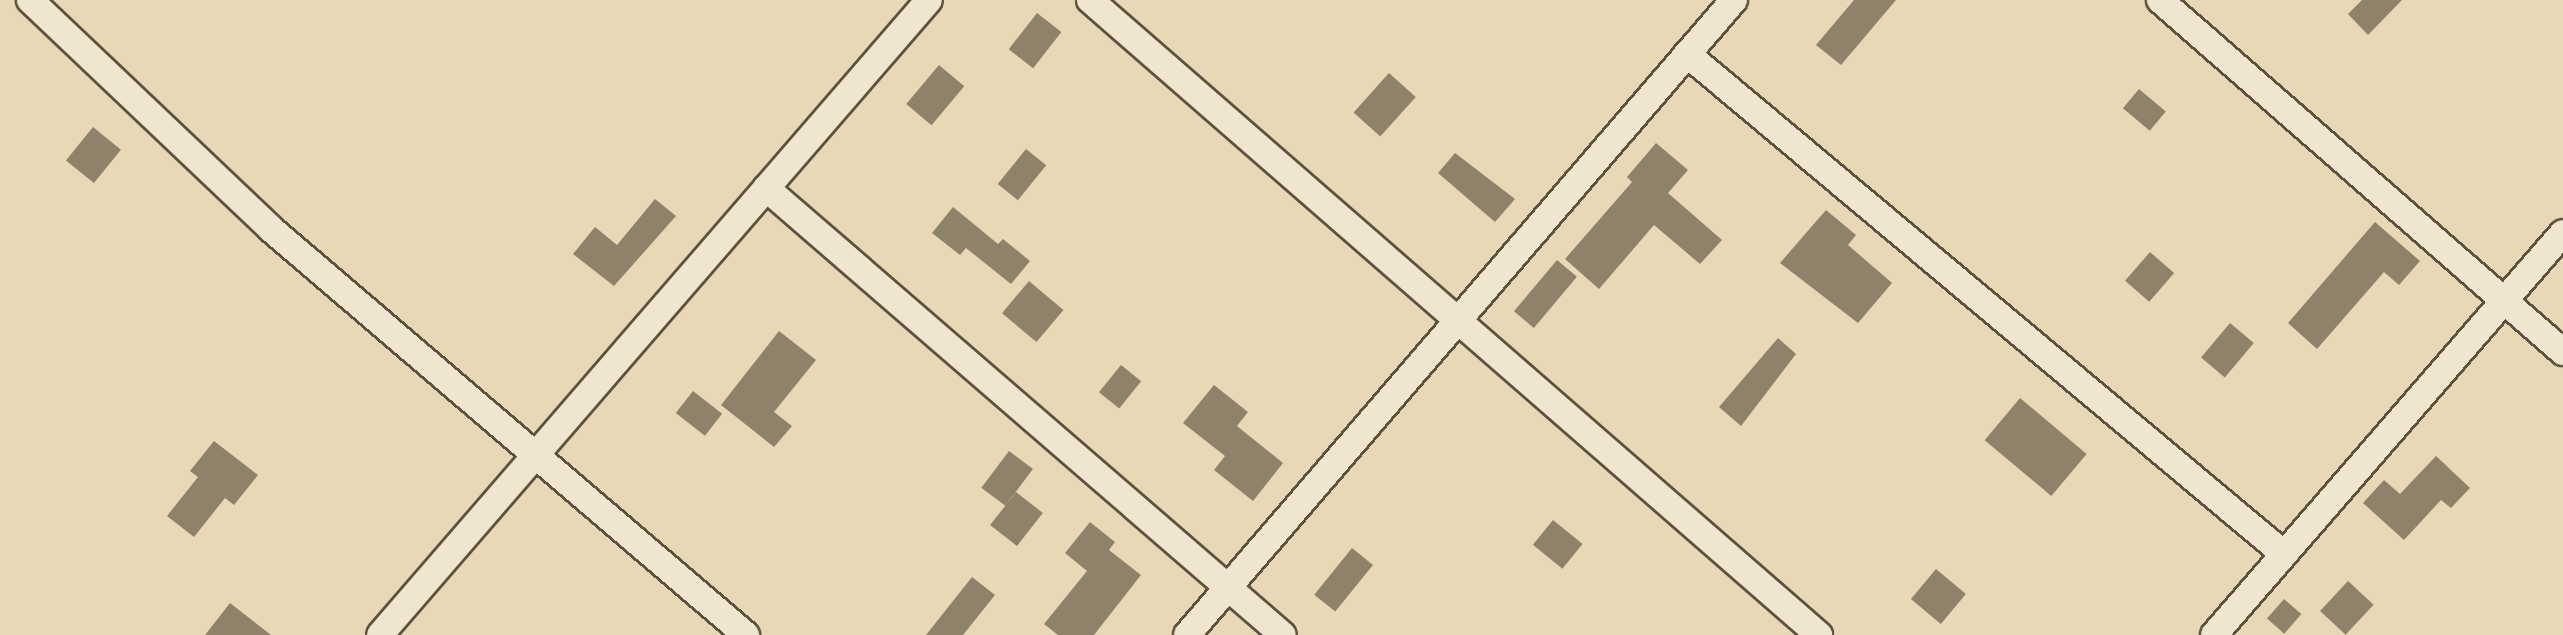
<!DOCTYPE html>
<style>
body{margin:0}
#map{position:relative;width:2563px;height:635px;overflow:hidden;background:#e8d8b6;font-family:"IM FELL English",serif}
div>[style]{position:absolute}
.building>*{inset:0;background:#8f826b;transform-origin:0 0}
.roads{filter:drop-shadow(2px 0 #5d5240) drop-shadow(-2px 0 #5d5240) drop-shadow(0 2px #5d5240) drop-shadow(0 -2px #5d5240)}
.street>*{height:26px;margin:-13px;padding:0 13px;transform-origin:13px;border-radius:13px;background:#f0e6d0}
span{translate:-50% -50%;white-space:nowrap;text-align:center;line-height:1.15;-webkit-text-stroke:6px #f0e6d0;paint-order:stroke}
</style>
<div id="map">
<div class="building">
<i style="clip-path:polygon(1854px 0,1896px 0,1841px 65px,1816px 45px)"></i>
<i style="clip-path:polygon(2362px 0,2402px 0,2368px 35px,2348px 14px)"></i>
<i style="left:1037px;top:13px;width:31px;height:46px;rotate:38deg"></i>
<i style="left:939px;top:65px;width:33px;height:51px;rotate:40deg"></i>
<i style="left:1389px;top:73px;width:36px;height:53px;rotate:42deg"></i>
<i style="left:2139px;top:89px;width:35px;height:25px;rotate:40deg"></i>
<i style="left:93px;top:127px;width:36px;height:43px;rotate:39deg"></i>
<i style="clip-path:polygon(1656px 143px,1688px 170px,1668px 193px,1722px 240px,1700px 264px,1654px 225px,1599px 289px,1565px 259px,1632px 182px,1627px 177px)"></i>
<i style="left:1026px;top:149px;width:26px;height:45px;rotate:39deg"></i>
<i style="clip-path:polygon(1455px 153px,1515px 199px,1495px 222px,1438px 173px)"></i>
<i style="clip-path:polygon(655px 199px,676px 216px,614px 286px,573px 254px,595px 227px,617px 245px)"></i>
<i style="clip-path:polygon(953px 207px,998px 244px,1003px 239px,1030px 261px,1011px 284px,966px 248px,960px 255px,932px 233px)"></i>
<i style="clip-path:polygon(1826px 210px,1856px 235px,1848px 245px,1892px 283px,1858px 323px,1780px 263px)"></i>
<i style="clip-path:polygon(2375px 222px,2420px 261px,2399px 285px,2384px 272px,2317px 349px,2288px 323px)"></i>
<i style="left:2150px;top:252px;width:32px;height:38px;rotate:41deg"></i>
<i style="left:1557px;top:260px;width:26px;height:67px;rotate:40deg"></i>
<i style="left:1029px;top:281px;width:45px;height:42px;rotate:40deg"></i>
<i style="left:2230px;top:323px;width:31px;height:45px;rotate:40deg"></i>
<i style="clip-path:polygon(779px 331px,816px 360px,774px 412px,792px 426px,774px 447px,721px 405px)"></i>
<i style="clip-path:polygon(1778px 338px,1796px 354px,1741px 426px,1719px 407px)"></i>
<i style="left:1121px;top:365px;width:26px;height:35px;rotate:39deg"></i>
<i style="clip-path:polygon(1214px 385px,1248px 412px,1237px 426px,1283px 463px,1253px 501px,1214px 470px,1225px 456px,1183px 423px)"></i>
<i style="left:693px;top:391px;width:37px;height:28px;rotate:38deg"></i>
<i style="left:2020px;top:398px;width:87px;height:55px;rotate:40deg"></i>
<i style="clip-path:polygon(214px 441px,258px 475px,234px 505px,225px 498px,194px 537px,167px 516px,198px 477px,190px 471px)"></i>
<i style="left:1009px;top:451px;width:30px;height:46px;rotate:37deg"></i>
<i style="clip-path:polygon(2436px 456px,2470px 488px,2451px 508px,2441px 500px,2404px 540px,2363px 503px,2384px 480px,2400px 494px)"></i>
<i style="left:1016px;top:492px;width:34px;height:42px;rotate:38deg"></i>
<i style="left:1553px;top:520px;width:38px;height:32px;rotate:39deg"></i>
<i style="clip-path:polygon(1090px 522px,1115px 542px,1109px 550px,1141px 575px,1094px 635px,1058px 635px,1044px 624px,1087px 571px,1065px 553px)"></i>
<i style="left:1352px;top:548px;width:27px;height:60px;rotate:39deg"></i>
<i style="left:1936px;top:569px;width:39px;height:39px;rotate:40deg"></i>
<i style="clip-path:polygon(972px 577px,995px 595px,963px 635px,926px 635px)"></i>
<i style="left:2348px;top:581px;width:35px;height:41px;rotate:43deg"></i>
<i style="left:2284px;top:599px;width:23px;height:26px;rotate:41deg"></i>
<i style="clip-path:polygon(230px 603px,271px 635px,205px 635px)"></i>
</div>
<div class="roads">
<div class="street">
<i style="left:30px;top:0;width:332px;rotate:43.5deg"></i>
<i style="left:271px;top:229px;width:625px;rotate:40.52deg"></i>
<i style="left:1090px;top:0;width:967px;rotate:41.06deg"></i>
<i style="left:2160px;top:0;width:535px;rotate:41.14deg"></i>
<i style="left:1687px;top:54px;width:779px;rotate:39.95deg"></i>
<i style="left:766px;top:188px;width:683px;rotate:40.85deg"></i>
<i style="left:380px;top:635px;width:839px;rotate:-49.15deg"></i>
<i style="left:1187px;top:635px;width:838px;rotate:-49.26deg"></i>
<i style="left:2214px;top:635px;width:532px;rotate:-49.04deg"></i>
</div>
</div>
</div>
